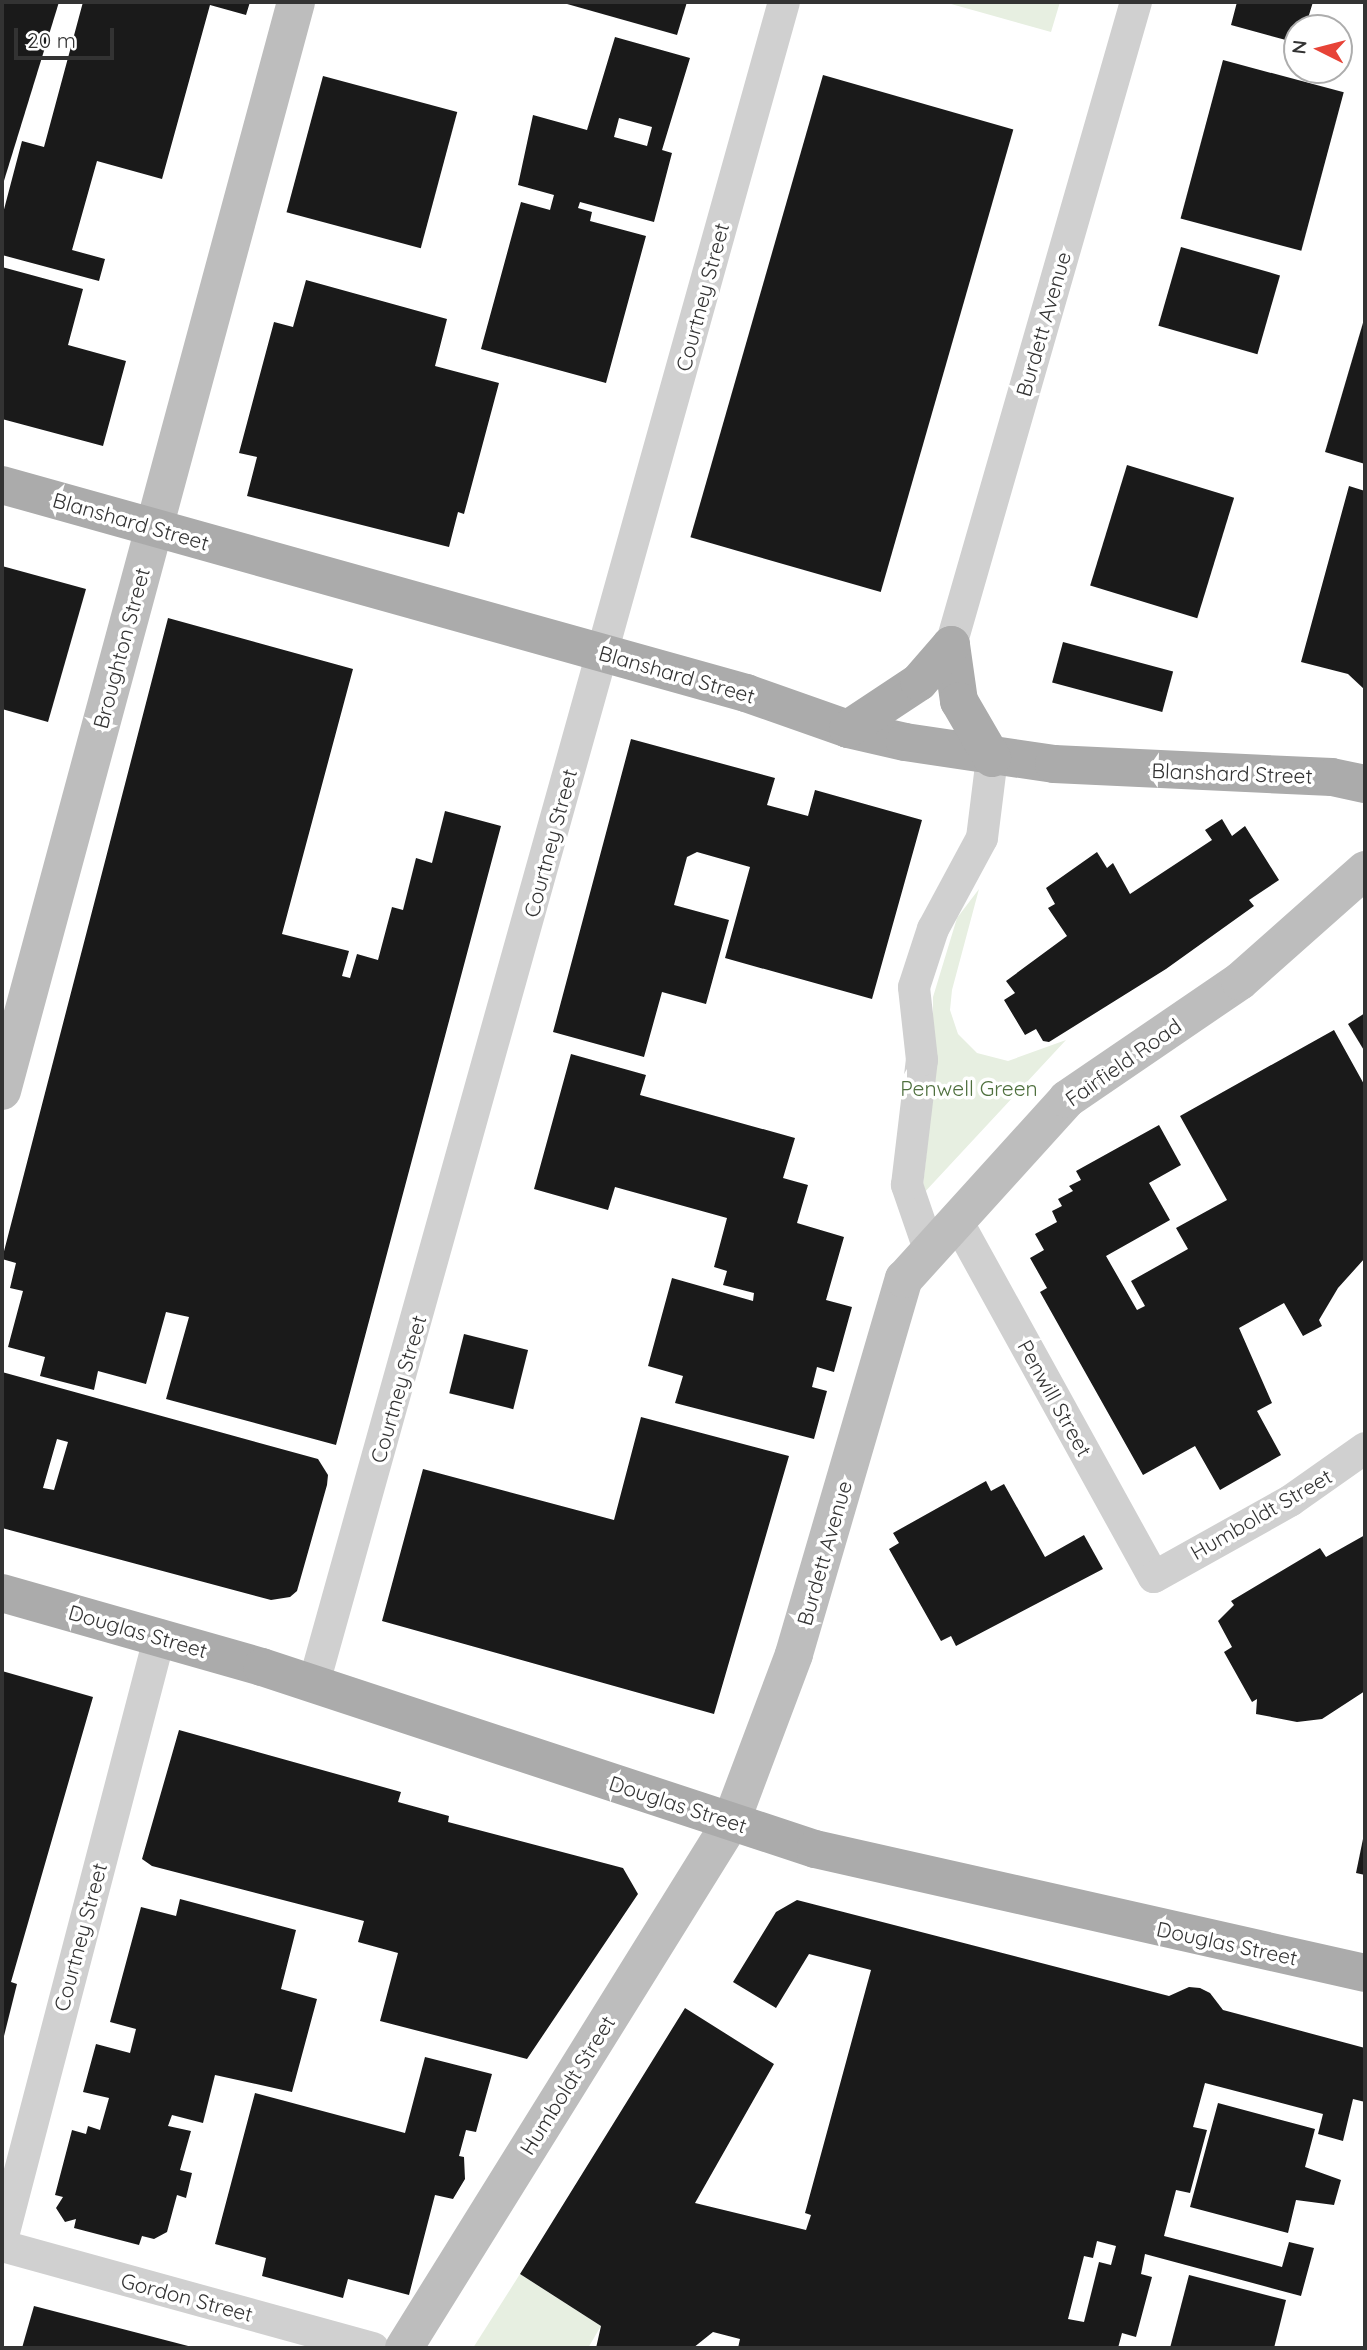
<!DOCTYPE html>
<style>
body{margin:0}
#map{position:relative;width:1367px;height:2350px;overflow:hidden;background:#fff;font-family:Quicksand,sans-serif}
div>[style]{position:absolute}
.green>*{inset:0;background:#e7efe1}
.building>*{inset:0;background:#1a1a1a;transform-origin:0 0}
.street>*{height:32px;margin:-16px;padding:0 16px;transform-origin:16px;border-radius:16px;background:#d0d0d0}
.secondary>*{height:38px;margin:-19px;padding:0 19px;transform-origin:19px;border-radius:19px;background:#bdbdbd}
.primary>*{height:38px;margin:-19px;padding:0 19px;transform-origin:19px;border-radius:19px;background:#ababab}
span{translate:-50% -50%;white-space:nowrap;text-align:center;line-height:1.15;-webkit-text-stroke:7px #fff;paint-order:stroke}
.street-label{font-size:21px;color:#333}
.park-label{font-size:21px;color:#4f703e}
.frame{position:absolute;inset:0;border:4px solid #333;pointer-events:none}
.north{position:absolute;left:1283px;top:14px;width:70px;height:70px;box-sizing:border-box;background:#fff;border:2px solid #adadad;border-radius:50%;rotate:276deg;font-size:19px;font-weight:700;line-height:28px;text-align:center;color:#333}
.north::after{content:'';display:block;margin:auto;width:24px;height:32px;background:#e74337;clip-path:polygon(50% 0,100% 100%,50% 72%,0 100%)}
.scale{position:absolute;left:14px;top:28px;width:100px;height:32px;box-sizing:border-box;border:4px solid #333;border-top:0;padding-left:9px;font-size:21px;line-height:24px;white-space:nowrap;color:#333;-webkit-text-stroke:5px #fff;paint-order:stroke}
</style>
<div id="map">
<div class="green">
<i style="clip-path:polygon(944px 2px,1060px 2px,1051px 32px)"></i>
<i style="clip-path:polygon(979px 889px,952px 990px,950px 1010px,958px 1034px,977px 1053px,1008px 1061px,1066px 1040px,922px 1195px,933px 1092px,933px 997px,957px 918px)"></i>
<i style="clip-path:polygon(520px 2274px,601px 2326px,588px 2348px,473px 2348px)"></i>
</div>
<div class="building">
<i style="clip-path:polygon(2px 2px,59px 2px,3px 184px,2px 184px)"></i>
<i style="clip-path:polygon(83px 2px,250px 2px,246px 15px,210px 5px,162px 179px,97px 161px,72px 250px,105px 259px,99px 281px,2px 255px,2px 217px,22px 141px,44px 147px)"></i>
<i style="clip-path:polygon(560px 2px,687px 2px,677px 35px)"></i>
<i style="clip-path:polygon(1237px 2px,1313px 2px,1305px 28px,1297px 28px,1297px 43px,1231px 25px)"></i>
<i style="clip-path:polygon(evenodd,615px 37px,690px 58px,662px 150px,672px 153px,654px 222px,580px 202px,578px 208px,592px 212px,590px 221px,646px 236px,606px 383px,481px 349px,521px 202px,550px 210px,554px 195px,518px 185px,533px 115px,587px 130px,615px 37px,619px 118px,652px 127px,647px 146px,614px 137px,619px 118px)"></i>
<i style="left:1223px;top:60px;width:125px;height:164px;rotate:15deg"></i>
<i style="left:823px;top:75px;width:198px;height:481px;rotate:16deg"></i>
<i style="left:323px;top:76px;width:139px;height:141px;rotate:15deg"></i>
<i style="left:1181px;top:247px;width:103px;height:82px;rotate:16deg"></i>
<i style="clip-path:polygon(2px 267px,83px 289px,68px 345px,126px 361px,103px 446px,2px 419px)"></i>
<i style="clip-path:polygon(306px 280px,447px 319px,435px 366px,499px 383px,464px 514px,458px 512px,449px 547px,247px 496px,257px 457px,239px 453px,274px 322px,293px 327px)"></i>
<i style="clip-path:polygon(1365px 316px,1365px 464px,1325px 452px)"></i>
<i style="left:1127px;top:465px;width:112px;height:126px;rotate:17deg"></i>
<i style="clip-path:polygon(1349px 486px,1365px 491px,1365px 690px,1348px 674px,1301px 662px)"></i>
<i style="clip-path:polygon(2px 566px,86px 589px,48px 722px,2px 709px)"></i>
<i style="clip-path:polygon(168px 618px,353px 669px,282px 934px,349px 951px,342px 976px,350px 978px,357px 954px,378px 960px,392px 907px,403px 910px,416px 858px,432px 863px,445px 811px,501px 826px,336px 1445px,166px 1399px,189px 1317px,166px 1312px,146px 1384px,98px 1371px,94px 1390px,40px 1376px,45px 1357px,8px 1347px,23px 1291px,10px 1288px,16px 1263px,2px 1259px)"></i>
<i style="left:1063px;top:642px;width:114px;height:42px;rotate:15deg"></i>
<i style="clip-path:polygon(631px 739px,775px 778px,767px 805px,808px 816px,815px 790px,922px 820px,872px 999px,725px 958px,750px 867px,697px 852px,687px 857px,674px 905px,729px 920px,706px 1004px,662px 992px,644px 1057px,553px 1032px)"></i>
<i style="clip-path:polygon(1222px 819px,1232px 836px,1245px 826px,1279px 880px,1249px 900px,1254px 906px,1166px 969px,1049px 1042px,1043px 1041px,1036px 1029px,1025px 1035px,1004px 1000px,1015px 993px,1006px 981px,1067px 936px,1048px 908px,1055px 904px,1046px 888px,1097px 852px,1107px 868px,1113px 863px,1130px 894px,1212px 840px,1205px 830px)"></i>
<i style="clip-path:polygon(1365px 1013px,1365px 1052px,1348px 1024px)"></i>
<i style="clip-path:polygon(1334px 1030px,1365px 1086px,1365px 1258px,1338px 1288px,1319px 1320px,1322px 1326px,1303px 1336px,1284px 1303px,1239px 1328px,1272px 1403px,1257px 1411px,1281px 1455px,1220px 1490px,1195px 1446px,1143px 1475px,1040px 1292px,1047px 1288px,1030px 1258px,1044px 1250px,1035px 1234px,1057px 1222px,1052px 1211px,1062px 1206px,1058px 1199px,1073px 1191px,1069px 1186px,1081px 1180px,1076px 1171px,1159px 1125px,1181px 1165px,1149px 1183px,1170px 1220px,1106px 1256px,1137px 1310px,1145px 1306px,1131px 1281px,1188px 1249px,1176px 1228px,1227px 1200px,1180px 1116px)"></i>
<i style="clip-path:polygon(571px 1054px,646px 1075px,640px 1095px,795px 1138px,783px 1178px,808px 1185px,797px 1223px,844px 1237px,826px 1300px,852px 1307px,834px 1372px,817px 1367px,812px 1387px,827px 1391px,814px 1439px,675px 1403px,683px 1376px,648px 1366px,672px 1278px,753px 1301px,754px 1293px,723px 1285px,727px 1271px,714px 1267px,727px 1218px,615px 1187px,608px 1210px,534px 1189px)"></i>
<i style="left:464px;top:1334px;width:66px;height:61px;rotate:14deg"></i>
<i style="clip-path:polygon(evenodd,2px 1372px,318px 1459px,328px 1475px,327px 1485px,297px 1591px,290px 1597px,271px 1600px,2px 1528px,2px 1372px,57px 1439px,68px 1442px,54px 1490px,43px 1488px,57px 1439px)"></i>
<i style="clip-path:polygon(641px 1417px,789px 1456px,714px 1714px,382px 1621px,423px 1469px,614px 1520px)"></i>
<i style="clip-path:polygon(986px 1481px,991px 1491px,1004px 1484px,1045px 1557px,1084px 1535px,1103px 1569px,956px 1646px,951px 1636px,941px 1641px,889px 1549px,899px 1543px,893px 1533px)"></i>
<i style="clip-path:polygon(1365px 1535px,1365px 1691px,1322px 1719px,1297px 1722px,1256px 1714px,1257px 1699px,1252px 1702px,1224px 1652px,1232px 1647px,1218px 1621px,1234px 1605px,1231px 1601px,1320px 1548px,1326px 1557px)"></i>
<i style="clip-path:polygon(2px 1671px,93px 1697px,11px 1982px,17px 1984px,3px 2040px)"></i>
<i style="clip-path:polygon(179px 1730px,401px 1792px,398px 1802px,449px 1816px,448px 1822px,623px 1868px,638px 1894px,527px 2059px,380px 2021px,398px 1953px,358px 1942px,364px 1921px,152px 1866px,142px 1859px)"></i>
<i style="clip-path:polygon(1364px 1834px,1365px 1834px,1365px 1875px,1356px 1873px)"></i>
<i style="clip-path:polygon(180px 1899px,296px 1930px,281px 1989px,317px 1999px,292px 2092px,215px 2075px,203px 2123px,172px 2115px,168px 2126px,191px 2131px,180px 2170px,192px 2173px,186px 2198px,177px 2195px,167px 2232px,154px 2239px,142px 2236px,139px 2245px,74px 2228px,76px 2219px,65px 2222px,56px 2208px,63px 2197px,55px 2195px,72px 2130px,86px 2134px,88px 2126px,100px 2130px,109px 2098px,83px 2092px,96px 2044px,130px 2053px,136px 2029px,110px 2022px,141px 1907px,176px 1916px)"></i>
<i style="clip-path:polygon(evenodd,797px 1900px,1169px 1996px,1189px 1987px,1200px 1988px,1210px 1993px,1223px 2010px,1365px 2048px,1365px 2102px,1353px 2099px,1343px 2141px,1318px 2134px,1323px 2114px,1205px 2083px,1193px 2127px,1207px 2130px,1190px 2193px,1176px 2190px,1164px 2236px,1282px 2267px,1289px 2242px,1314px 2248px,1301px 2296px,1145px 2254px,1141px 2274px,1152px 2277px,1136px 2337px,1122px 2333px,1118px 2348px,738px 2348px,740px 2339px,713px 2332px,693px 2348px,596px 2348px,601px 2326px,520px 2274px,685px 2008px,774px 2064px,695px 2203px,806px 2230px,811px 2215px,805px 2213px,871px 1970px,809px 1954px,776px 2008px,733px 1982px,776px 1912px,797px 1900px,1097px 2241px,1116px 2246px,1111px 2265px,1099px 2262px,1084px 2322px,1068px 2319px,1084px 2256px,1093px 2258px,1097px 2241px)"></i>
<i style="clip-path:polygon(425px 2057px,492px 2074px,476px 2132px,466px 2130px,459px 2156px,464px 2157px,465px 2179px,453px 2199px,435px 2195px,409px 2295px,348px 2279px,343px 2298px,262px 2276px,266px 2258px,215px 2244px,255px 2093px,405px 2133px)"></i>
<i style="clip-path:polygon(1218px 2103px,1315px 2129px,1305px 2167px,1341px 2180px,1334px 2205px,1296px 2200px,1288px 2233px,1190px 2207px)"></i>
<i style="clip-path:polygon(1189px 2275px,1286px 2300px,1274px 2348px,1170px 2348px)"></i>
<i style="clip-path:polygon(34px 2306px,192px 2347px,192px 2348px,22px 2348px)"></i>
</div>
<div class="street">
<i style="left:951px;top:645px;width:669px;rotate:-73.95deg"></i>
<i style="left:956px;top:1219px;width:409px;rotate:61.1deg"></i>
<i style="left:1154px;top:1577px;width:156px;rotate:-29.2deg"></i>
<i style="left:1290px;top:1501px;width:92px;rotate:-35.2deg"></i>
<i style="left:929px;top:1249px;width:68px;rotate:-109deg"></i>
<i style="left:907px;top:1185px;width:126px;rotate:-83.2deg"></i>
<i style="left:922px;top:1060px;width:73px;rotate:-96.3deg"></i>
<i style="left:914px;top:987px;width:61px;rotate:-71.9deg"></i>
<i style="left:933px;top:929px;width:103px;rotate:-61.7deg"></i>
<i style="left:982px;top:838px;width:81px;rotate:-82.9deg"></i>
<i style="left:314px;top:1683px;width:1745px;rotate:-74.38deg"></i>
<i style="left:2px;top:2240px;width:625px;rotate:-75.36deg"></i>
<i style="left:2px;top:2246px;width:385px;rotate:15.4deg"></i>
</div>
<div class="secondary">
<i style="left:2px;top:1091px;width:1128px;rotate:-74.89deg"></i>
<i style="left:404px;top:2348px;width:619px;rotate:-58.13deg"></i>
<i style="left:731px;top:1822px;width:179px;rotate:-69.4deg"></i>
<i style="left:794px;top:1654px;width:391px;rotate:-73.7deg"></i>
<i style="left:904px;top:1279px;width:243px;rotate:-47.8deg"></i>
<i style="left:1067px;top:1099px;width:209px;rotate:-34.3deg"></i>
<i style="left:1240px;top:981px;width:167px;rotate:-41.6deg"></i>
</div>
<div class="primary">
<i style="left:2px;top:485px;width:773px;rotate:15.62deg"></i>
<i style="left:746px;top:693px;width:108px;rotate:19.4deg"></i>
<i style="left:848px;top:729px;width:58px;rotate:12.8deg"></i>
<i style="left:905px;top:742px;width:151px;rotate:8.4deg"></i>
<i style="left:1054px;top:764px;width:278px;rotate:2.7deg"></i>
<i style="left:1332px;top:777px;width:34px;rotate:12deg"></i>
<i style="left:951px;top:645px;width:57px;rotate:81.9deg"></i>
<i style="left:959px;top:701px;width:66px;rotate:59.9deg"></i>
<i style="left:848px;top:729px;width:85px;rotate:-33.5deg"></i>
<i style="left:919px;top:682px;width:49px;rotate:-49.1deg"></i>
<i style="left:2px;top:1593px;width:270px;rotate:15.9deg"></i>
<i style="left:262px;top:1667px;width:582px;rotate:18.22deg"></i>
<i style="left:815px;top:1849px;width:564px;rotate:12.71deg"></i>
</div>
<div class="street-label">
<span style="left:702px;top:297px;rotate:-75deg">Courtney Street</span>
<span style="left:1043px;top:324px;rotate:-74deg">Burdett Avenue</span>
<span style="left:131px;top:521px;rotate:16deg">Blanshard Street</span>
<span style="left:121px;top:648px;rotate:-75deg">Broughton Street</span>
<span style="left:677px;top:674px;rotate:16deg">Blanshard Street</span>
<span style="left:1232px;top:773px;rotate:2deg">Blanshard Street</span>
<span style="left:550px;top:843px;rotate:-75deg">Courtney Street</span>
<span style="left:1123px;top:1062px;rotate:-35deg">Fairfield Road</span>
<span style="left:398px;top:1389px;rotate:-74deg">Courtney Street</span>
<span style="left:1055px;top:1398px;rotate:61deg">Penwill Street</span>
<span style="left:1261px;top:1514px;rotate:-30deg">Humboldt Street</span>
<span style="left:824px;top:1553px;rotate:-74deg">Burdett Avenue</span>
<span style="left:138px;top:1631px;rotate:16deg">Douglas Street</span>
<span style="left:678px;top:1804px;rotate:18deg">Douglas Street</span>
<span style="left:80px;top:1937px;rotate:-75deg">Courtney Street</span>
<span style="left:1227px;top:1943px;rotate:12deg">Douglas Street</span>
<span style="left:567px;top:2085px;rotate:-58deg">Humboldt Street</span>
<span style="left:187px;top:2297px;rotate:15deg">Gordon Street</span>
</div>
<div class="park-label">
<span style="left:969px;top:1088px">Penwell Green</span>
</div>
<div class="frame"></div>
<div class="north">N</div>
<div class="scale">20 m</div>
</div>
